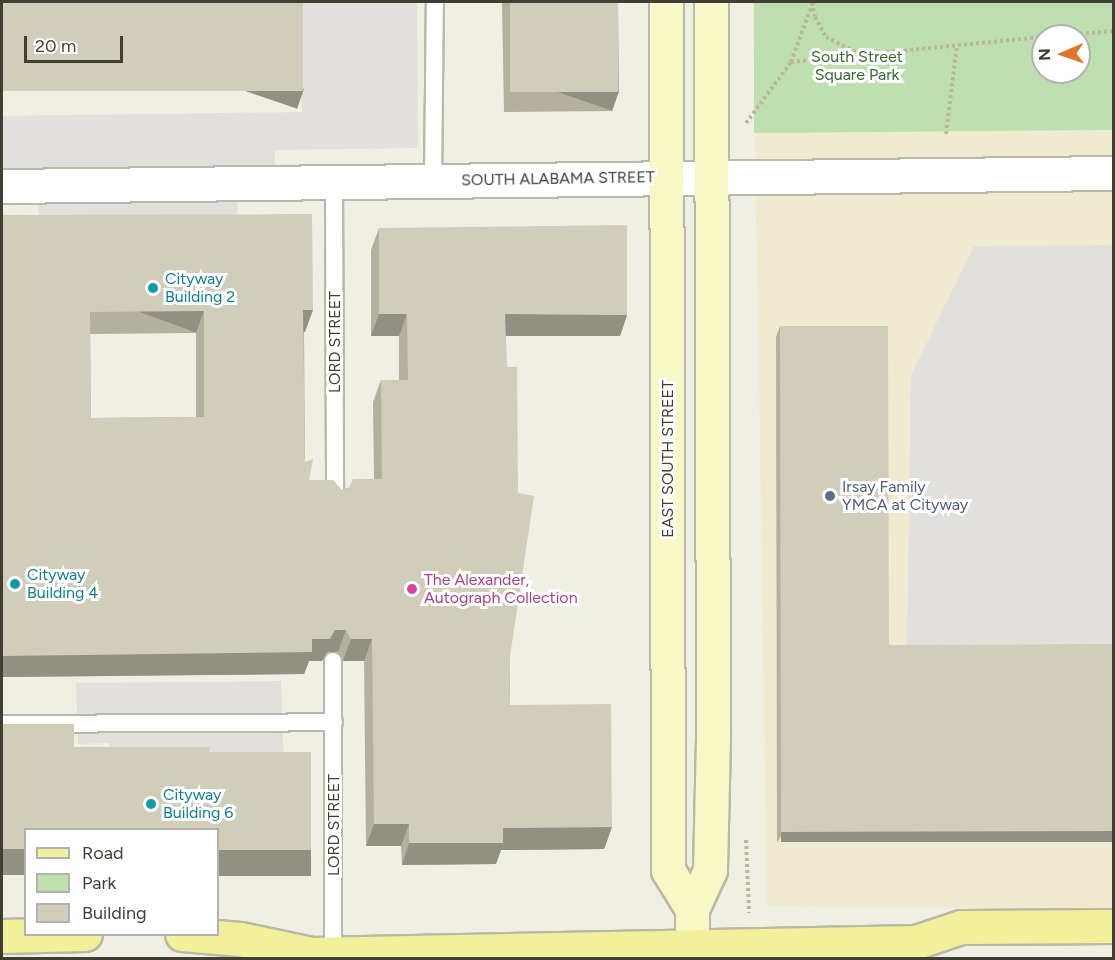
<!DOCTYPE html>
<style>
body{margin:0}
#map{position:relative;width:1115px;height:960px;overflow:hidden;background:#f0efe4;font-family:Figtree,sans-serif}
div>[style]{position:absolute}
.commercial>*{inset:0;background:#f0ebd0}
.green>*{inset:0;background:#bee0b0}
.parking>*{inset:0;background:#e1e0dc}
.path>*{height:4px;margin-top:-2px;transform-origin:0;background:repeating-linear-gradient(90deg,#bab79a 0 3px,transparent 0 6px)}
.roads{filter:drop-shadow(2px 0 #bab8a7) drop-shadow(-2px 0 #bab8a7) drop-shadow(0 2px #bab8a7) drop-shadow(0 -2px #bab8a7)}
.lane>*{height:16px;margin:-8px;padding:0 8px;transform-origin:8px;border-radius:8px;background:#fff}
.street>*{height:33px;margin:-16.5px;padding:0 16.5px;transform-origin:16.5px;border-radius:16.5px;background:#fff}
.secondary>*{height:33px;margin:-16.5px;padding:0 16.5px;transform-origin:16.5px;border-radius:16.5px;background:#f7f8c5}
.primary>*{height:33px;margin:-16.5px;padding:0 16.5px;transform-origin:16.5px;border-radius:16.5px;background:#f2f09a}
.wall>*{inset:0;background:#b3b0a0}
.shaded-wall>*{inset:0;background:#929082;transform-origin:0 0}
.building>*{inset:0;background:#d0cdba;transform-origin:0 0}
.dots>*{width:16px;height:16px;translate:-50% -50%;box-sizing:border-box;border:3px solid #fff;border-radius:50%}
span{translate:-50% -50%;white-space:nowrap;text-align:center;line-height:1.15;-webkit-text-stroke:6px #fff;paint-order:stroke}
.park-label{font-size:16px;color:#366b2f}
.street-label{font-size:16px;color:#413f34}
.culture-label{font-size:16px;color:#0d838f}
.left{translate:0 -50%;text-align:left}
.service-label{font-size:16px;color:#4e5e75}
.hotel-label{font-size:16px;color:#b23c85}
.frame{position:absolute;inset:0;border:3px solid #413f34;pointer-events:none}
.legend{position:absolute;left:24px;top:828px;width:195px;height:108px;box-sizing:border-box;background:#fff;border:2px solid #b3b2ae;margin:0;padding:8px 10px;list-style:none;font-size:18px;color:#413f34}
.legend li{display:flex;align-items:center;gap:12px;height:30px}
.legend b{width:30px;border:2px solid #b3b2ae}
.north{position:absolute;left:1031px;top:24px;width:60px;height:60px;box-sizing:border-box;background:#fff;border:2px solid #b3b2ae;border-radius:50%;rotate:268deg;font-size:16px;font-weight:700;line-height:24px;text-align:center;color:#413f34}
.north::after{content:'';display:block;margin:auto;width:21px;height:27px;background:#e17429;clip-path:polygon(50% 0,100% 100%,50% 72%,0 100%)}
.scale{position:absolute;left:24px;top:36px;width:99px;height:27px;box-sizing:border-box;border:3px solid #413f34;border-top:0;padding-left:8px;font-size:18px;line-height:21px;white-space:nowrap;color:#413f34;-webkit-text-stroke:4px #fff;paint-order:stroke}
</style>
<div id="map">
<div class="commercial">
<i style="clip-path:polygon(evenodd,753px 2px,1113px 2px,1113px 908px,767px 907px,753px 2px,1043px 36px,1079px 36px,1079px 72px,1043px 72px,1043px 36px)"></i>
</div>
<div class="green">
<i style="clip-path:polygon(evenodd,754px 2px,1113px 2px,1113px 130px,754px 133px,754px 2px,1043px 36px,1079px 36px,1079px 72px,1043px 72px,1043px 36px)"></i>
</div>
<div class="parking">
<i style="clip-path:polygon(302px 2px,417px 2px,418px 148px,275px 150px,275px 178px,237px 179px,238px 231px,39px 233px,38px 181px,2px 181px,2px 116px,302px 112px)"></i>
<i style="clip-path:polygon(1113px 245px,1113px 650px,907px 646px,911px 375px,974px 246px)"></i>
<i style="clip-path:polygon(281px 681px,284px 769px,112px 767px,109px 743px,78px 744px,76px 683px)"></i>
</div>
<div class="path">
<i style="left:812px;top:2px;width:15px;rotate:79deg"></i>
<i style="left:815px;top:17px;width:23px;rotate:61deg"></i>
<i style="left:826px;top:37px;width:35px;rotate:27deg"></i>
<i style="left:1056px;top:36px;width:58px;rotate:-4.9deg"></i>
<i style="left:791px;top:62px;width:253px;rotate:-5.7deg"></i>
<i style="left:746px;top:123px;width:76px;rotate:-53.6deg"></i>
<i style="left:791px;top:62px;width:61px;rotate:-69.8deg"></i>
<i style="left:946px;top:134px;width:90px;rotate:-83deg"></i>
<i style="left:746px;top:840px;width:73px;rotate:87.6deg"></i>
</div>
<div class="roads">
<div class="lane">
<i style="left:433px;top:181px;width:179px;rotate:-89.4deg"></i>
<i style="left:334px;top:182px;width:319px;rotate:89.8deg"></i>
<i style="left:2px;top:724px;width:332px;rotate:-0.3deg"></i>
<i style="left:333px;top:953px;width:292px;rotate:-90deg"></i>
</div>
<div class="street">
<i style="left:2px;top:186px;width:1112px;rotate:-0.67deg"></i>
</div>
<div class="secondary">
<i style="left:666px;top:2px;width:868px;rotate:89.87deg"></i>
<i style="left:668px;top:870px;width:46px;rotate:58.4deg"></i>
<i style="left:692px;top:958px;width:49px;rotate:-90deg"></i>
<i style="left:692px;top:909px;width:43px;rotate:-65.2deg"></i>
<i style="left:710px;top:870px;width:137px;rotate:-88.7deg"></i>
<i style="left:713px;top:733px;width:731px;rotate:-90.16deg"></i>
</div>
<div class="primary">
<i style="left:182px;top:934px;width:58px;rotate:4.9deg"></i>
<i style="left:240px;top:939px;width:74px;rotate:11.8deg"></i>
<i style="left:312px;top:954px;width:604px;rotate:-1.14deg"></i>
<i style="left:916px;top:942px;width:47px;rotate:-18.4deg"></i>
<i style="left:961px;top:927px;width:153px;rotate:-0.4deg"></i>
<i style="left:2px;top:936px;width:83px;rotate:-1.4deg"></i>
</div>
</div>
<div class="wall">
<i style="clip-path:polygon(502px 2px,618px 2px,619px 91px,612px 111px,504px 112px)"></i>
<i style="clip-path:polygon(evenodd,2px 215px,305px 332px,304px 332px,305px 462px,309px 480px,342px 490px,374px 479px,373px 402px,381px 380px,399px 380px,399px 336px,371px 336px,371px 250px,379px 228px,627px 315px,620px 336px,506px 336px,510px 705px,612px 827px,604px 849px,501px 850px,496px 864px,402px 865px,401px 846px,366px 846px,364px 661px,343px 661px,338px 652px,327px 652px,322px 661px,309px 661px,304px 674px,2px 677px,2px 215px,196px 333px,196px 417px,91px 418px,90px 334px,196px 333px)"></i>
<i style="clip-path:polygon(780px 326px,889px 645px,777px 843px,776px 337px)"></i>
</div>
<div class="shaded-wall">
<i style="left:304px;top:89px;width:21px;height:302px;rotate:109deg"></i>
<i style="left:619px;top:91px;width:21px;height:108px;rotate:109deg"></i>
<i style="clip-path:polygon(303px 310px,313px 310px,305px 332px,295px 332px)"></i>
<i style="left:204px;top:311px;width:23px;height:114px;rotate:110deg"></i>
<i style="clip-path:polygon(379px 314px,407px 314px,399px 336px,371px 336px)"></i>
<i style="clip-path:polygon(505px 314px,627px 315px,620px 336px,497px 336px)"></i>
<i style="clip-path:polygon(335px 630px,346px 630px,338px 652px,327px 652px,322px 661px,309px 661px,304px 674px,2px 677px,2px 656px,312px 639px)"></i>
<i style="clip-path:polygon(351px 639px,372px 639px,364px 661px,343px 661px)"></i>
<i style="clip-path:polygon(374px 824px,409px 824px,401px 846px,366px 846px)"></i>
<i style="clip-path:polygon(612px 827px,604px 849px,501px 850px,496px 864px,402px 865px,409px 843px,503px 828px)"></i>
<i style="left:1113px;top:831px;width:11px;height:332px;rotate:90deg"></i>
<i style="left:2px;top:849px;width:24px;height:26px"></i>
<i style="left:218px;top:850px;width:93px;height:26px"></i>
</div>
<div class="building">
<i style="left:2px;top:2px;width:301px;height:89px"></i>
<i style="left:510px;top:2px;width:108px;height:90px"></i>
<i style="clip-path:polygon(evenodd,312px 214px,313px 310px,303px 310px,305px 462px,313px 459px,309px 480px,333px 480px,342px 490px,349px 488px,353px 479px,382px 479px,381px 380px,408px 380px,407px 314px,379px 314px,379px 228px,627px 225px,627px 315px,505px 314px,507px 367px,517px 367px,518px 493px,534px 496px,509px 663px,510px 705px,611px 704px,612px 827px,503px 828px,503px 843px,409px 843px,409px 824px,374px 824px,372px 639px,351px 639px,346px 630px,335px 630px,330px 639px,312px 639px,312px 652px,2px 656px,2px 215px,312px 214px,204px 311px,204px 417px,91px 418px,90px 312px,204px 311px)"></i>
<i style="clip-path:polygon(780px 326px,888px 326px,889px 645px,1113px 644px,1113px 831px,781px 832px)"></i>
<i style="clip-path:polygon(2px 724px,74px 724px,74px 747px,210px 747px,209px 752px,311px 752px,311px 850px,218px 850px,218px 830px,26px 830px,26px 849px,2px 849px)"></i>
</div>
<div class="dots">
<i style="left:153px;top:288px;background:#0f9aa8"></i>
<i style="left:830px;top:496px;background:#5c6f8a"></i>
<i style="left:15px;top:584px;background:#0f9aa8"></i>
<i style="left:412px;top:589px;background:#d1479c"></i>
<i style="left:151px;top:804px;background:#0f9aa8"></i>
</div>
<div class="park-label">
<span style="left:857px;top:66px">South Street<br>Square Park</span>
</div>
<div class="street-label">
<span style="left:558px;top:179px;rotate:-1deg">SOUTH ALABAMA STREET</span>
<span style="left:335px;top:342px;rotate:-90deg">LORD STREET</span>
<span style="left:668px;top:459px;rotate:-90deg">EAST SOUTH STREET</span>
<span style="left:334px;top:825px;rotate:-90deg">LORD STREET</span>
</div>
<div class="culture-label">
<span class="left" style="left:165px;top:288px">Cityway<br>Building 2</span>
<span class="left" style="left:27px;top:584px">Cityway<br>Building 4</span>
<span class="left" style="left:163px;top:804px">Cityway<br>Building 6</span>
</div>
<div class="service-label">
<span class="left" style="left:842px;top:496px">Irsay Family<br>YMCA at Cityway</span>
</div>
<div class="hotel-label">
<span class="left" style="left:424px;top:589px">The Alexander,<br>Autograph Collection</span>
</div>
<div class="frame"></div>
<ul class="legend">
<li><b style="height:8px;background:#f2f09a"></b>Road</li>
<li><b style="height:16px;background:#bee0b0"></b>Park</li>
<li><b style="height:16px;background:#d0cdba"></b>Building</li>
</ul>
<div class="north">N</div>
<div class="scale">20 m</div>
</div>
